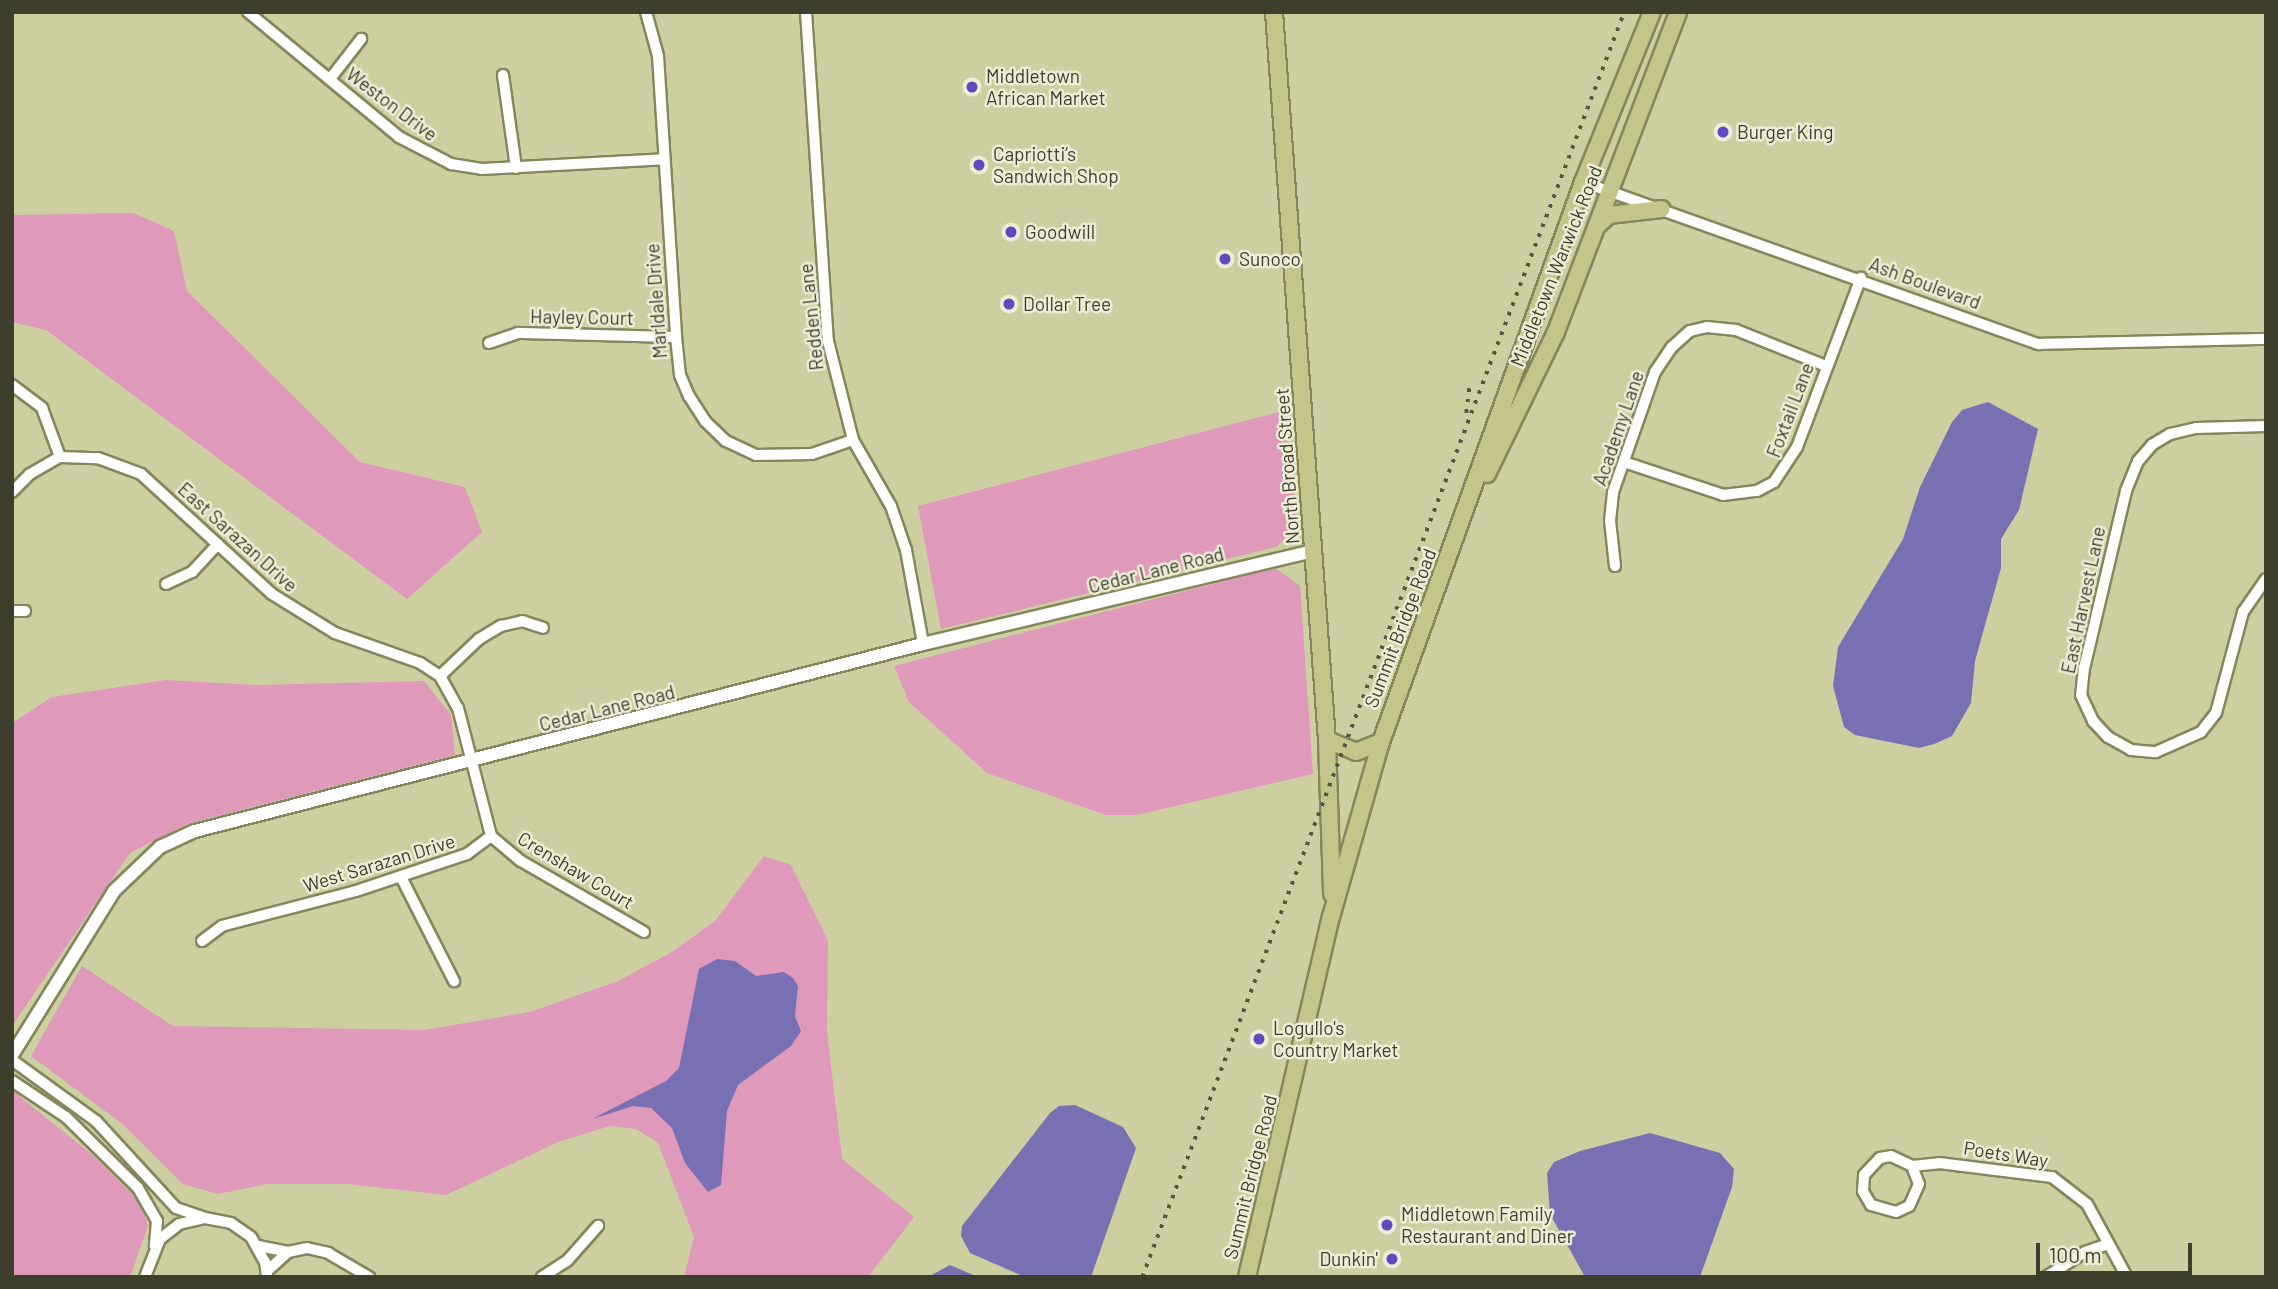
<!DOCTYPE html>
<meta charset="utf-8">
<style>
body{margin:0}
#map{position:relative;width:2278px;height:1289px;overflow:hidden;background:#cdcfa1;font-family:Barlow,sans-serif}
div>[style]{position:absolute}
.green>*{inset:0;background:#df99bb}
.water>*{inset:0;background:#7970b4}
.roads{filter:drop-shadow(2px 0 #85865b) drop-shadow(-2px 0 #85865b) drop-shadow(0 2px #85865b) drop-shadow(0 -2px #85865b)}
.minor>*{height:10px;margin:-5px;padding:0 5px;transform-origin:5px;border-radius:5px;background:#fff}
.tertiary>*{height:12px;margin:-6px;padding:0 6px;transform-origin:6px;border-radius:6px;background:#fff}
.primary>*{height:16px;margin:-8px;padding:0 8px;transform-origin:8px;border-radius:8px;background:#c4c48b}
.rail>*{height:3.5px;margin-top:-1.75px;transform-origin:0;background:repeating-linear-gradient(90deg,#565640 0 3.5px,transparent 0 10.5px)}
.dots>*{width:19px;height:19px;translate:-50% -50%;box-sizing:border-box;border:4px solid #ededd7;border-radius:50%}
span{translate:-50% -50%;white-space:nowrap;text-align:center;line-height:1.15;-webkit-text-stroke:5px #ededd7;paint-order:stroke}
.poi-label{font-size:19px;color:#3e3e2c}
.left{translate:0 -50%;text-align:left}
.right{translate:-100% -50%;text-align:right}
.street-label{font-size:19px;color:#3e3e2c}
.frame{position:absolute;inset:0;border:14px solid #3e3e2c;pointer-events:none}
.scale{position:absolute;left:2036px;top:1243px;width:156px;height:32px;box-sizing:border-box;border:4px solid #3e3e2c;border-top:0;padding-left:9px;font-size:21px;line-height:24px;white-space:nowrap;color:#3e3e2c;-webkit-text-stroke:5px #ededd7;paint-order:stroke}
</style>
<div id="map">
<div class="green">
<i style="clip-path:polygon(133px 213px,174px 231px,187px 291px,360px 462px,465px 487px,482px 532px,407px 599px,46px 330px,12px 322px,12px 215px)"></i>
<i style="clip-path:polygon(1286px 410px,1297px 527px,1276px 547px,941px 629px,918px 506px)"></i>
<i style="clip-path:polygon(1275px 568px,1300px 586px,1313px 774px,1137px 815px,1106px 815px,987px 773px,909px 702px,894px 666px)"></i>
<i style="clip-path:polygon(166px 680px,257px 685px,424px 681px,451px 715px,455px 755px,187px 824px,130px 853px,12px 1026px,12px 723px,52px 697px)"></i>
<i style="clip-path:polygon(764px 856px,791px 865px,828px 941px,827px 1031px,842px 1159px,914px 1217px,868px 1277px,684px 1277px,694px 1237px,658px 1143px,636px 1129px,610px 1126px,558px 1142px,446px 1195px,348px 1184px,267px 1184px,218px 1194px,183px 1184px,121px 1123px,31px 1056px,82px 966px,173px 1026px,424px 1030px,530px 1012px,618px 981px,672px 952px,715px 921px)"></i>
<i style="clip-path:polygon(14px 1092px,95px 1157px,140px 1202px,148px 1226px,130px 1277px,12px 1277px)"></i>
</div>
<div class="water">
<i style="clip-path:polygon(1988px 402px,2038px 429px,2019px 510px,2001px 539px,2001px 568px,1975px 661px,1971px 703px,1952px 736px,1934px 744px,1919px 748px,1855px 735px,1844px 727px,1833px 686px,1838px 647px,1903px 539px,1920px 487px,1952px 422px,1962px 410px)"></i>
<i style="clip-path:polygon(717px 959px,735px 961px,756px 976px,784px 972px,793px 978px,798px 986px,795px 1016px,801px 1031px,791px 1046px,738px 1085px,727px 1111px,721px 1185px,708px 1192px,685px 1163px,672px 1128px,651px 1108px,633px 1106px,592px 1119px,666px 1081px,679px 1068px,699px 969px)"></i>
<i style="clip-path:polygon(1075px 1105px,1123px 1127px,1136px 1148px,1091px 1277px,1025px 1277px,970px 1253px,961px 1236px,962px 1226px,1050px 1113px,1059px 1106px)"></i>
<i style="clip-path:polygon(1650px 1133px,1720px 1153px,1734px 1169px,1732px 1187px,1700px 1277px,1585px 1277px,1550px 1214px,1547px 1173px,1554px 1162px,1580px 1151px)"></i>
<i style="clip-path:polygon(950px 1265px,978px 1277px,928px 1277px)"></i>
</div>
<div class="roads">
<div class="minor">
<i style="left:248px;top:12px;width:196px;rotate:39.6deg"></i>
<i style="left:399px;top:137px;width:59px;rotate:27.4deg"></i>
<i style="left:451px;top:164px;width:31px;rotate:9deg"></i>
<i style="left:482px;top:169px;width:182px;rotate:-3.1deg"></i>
<i style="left:646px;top:12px;width:46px;rotate:74.7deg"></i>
<i style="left:658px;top:56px;width:282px;rotate:86.3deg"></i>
<i style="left:676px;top:337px;width:38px;rotate:84deg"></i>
<i style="left:680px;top:375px;width:23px;rotate:67deg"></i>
<i style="left:689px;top:396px;width:30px;rotate:57deg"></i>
<i style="left:705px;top:421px;width:29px;rotate:44deg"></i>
<i style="left:726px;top:441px;width:33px;rotate:25deg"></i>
<i style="left:756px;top:455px;width:56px;rotate:-1deg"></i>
<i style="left:812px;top:454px;width:43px;rotate:-18.9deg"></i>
<i style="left:806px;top:12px;width:330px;rotate:86.2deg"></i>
<i style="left:828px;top:341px;width:102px;rotate:75.8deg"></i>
<i style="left:853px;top:440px;width:76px;rotate:60.1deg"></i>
<i style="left:891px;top:506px;width:46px;rotate:71.2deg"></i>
<i style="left:906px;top:550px;width:96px;rotate:79.7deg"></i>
<i style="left:503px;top:75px;width:94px;rotate:82deg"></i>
<i style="left:330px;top:79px;width:51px;rotate:-52.2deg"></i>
<i style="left:1583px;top:182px;width:484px;rotate:19.6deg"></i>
<i style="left:2039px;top:344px;width:227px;rotate:-1.3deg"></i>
<i style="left:489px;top:343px;width:31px;rotate:-19deg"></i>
<i style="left:518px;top:333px;width:158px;rotate:1.5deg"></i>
<i style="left:12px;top:385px;width:38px;rotate:37deg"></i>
<i style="left:42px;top:408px;width:52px;rotate:69.8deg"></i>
<i style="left:2266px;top:426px;width:70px;rotate:178.4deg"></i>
<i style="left:2196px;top:428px;width:27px;rotate:167deg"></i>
<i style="left:2170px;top:434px;width:21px;rotate:149deg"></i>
<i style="left:2152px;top:445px;width:21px;rotate:131deg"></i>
<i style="left:2138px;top:461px;width:32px;rotate:112deg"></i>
<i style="left:2126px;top:491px;width:182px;rotate:103.3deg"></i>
<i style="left:2084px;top:668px;width:27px;rotate:96deg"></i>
<i style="left:2081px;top:695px;width:29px;rotate:65deg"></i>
<i style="left:2093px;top:721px;width:22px;rotate:47deg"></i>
<i style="left:2108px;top:737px;width:26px;rotate:29deg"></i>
<i style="left:2131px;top:750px;width:25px;rotate:5deg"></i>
<i style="left:2156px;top:752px;width:49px;rotate:-24deg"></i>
<i style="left:2201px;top:732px;width:24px;rotate:-52deg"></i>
<i style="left:2216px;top:713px;width:105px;rotate:-75deg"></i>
<i style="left:2243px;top:612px;width:40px;rotate:-55.1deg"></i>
<i style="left:1624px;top:462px;width:104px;rotate:18.4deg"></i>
<i style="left:1723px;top:495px;width:34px;rotate:-7deg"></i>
<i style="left:1757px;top:491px;width:19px;rotate:-28deg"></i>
<i style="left:1774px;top:482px;width:42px;rotate:-56.7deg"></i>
<i style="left:1797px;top:447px;width:181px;rotate:-69.3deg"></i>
<i style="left:12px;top:492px;width:25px;rotate:-45deg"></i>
<i style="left:30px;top:474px;width:34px;rotate:-30deg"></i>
<i style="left:60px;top:457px;width:38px;rotate:2deg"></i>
<i style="left:98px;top:458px;width:46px;rotate:20.4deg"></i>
<i style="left:141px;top:474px;width:178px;rotate:42.5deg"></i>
<i style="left:272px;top:594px;width:74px;rotate:31.8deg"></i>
<i style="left:335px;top:633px;width:90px;rotate:19.4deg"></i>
<i style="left:420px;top:663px;width:24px;rotate:33deg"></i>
<i style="left:440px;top:676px;width:37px;rotate:61deg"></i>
<i style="left:458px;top:708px;width:132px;rotate:75.5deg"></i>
<i style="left:491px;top:836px;width:30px;rotate:143deg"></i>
<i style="left:467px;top:854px;width:117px;rotate:161.6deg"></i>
<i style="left:356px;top:891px;width:138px;rotate:165.4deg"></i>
<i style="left:222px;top:926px;width:25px;rotate:143deg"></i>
<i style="left:1615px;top:566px;width:45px;rotate:-96.3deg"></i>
<i style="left:1610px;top:521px;width:29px;rotate:-84deg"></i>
<i style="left:1613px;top:492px;width:127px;rotate:-70.7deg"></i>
<i style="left:1655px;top:372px;width:30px;rotate:-56deg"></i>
<i style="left:1672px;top:347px;width:24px;rotate:-42deg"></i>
<i style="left:1690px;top:331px;width:17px;rotate:-13deg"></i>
<i style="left:1707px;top:327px;width:29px;rotate:6deg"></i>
<i style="left:1736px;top:330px;width:97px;rotate:21.8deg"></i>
<i style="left:166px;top:584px;width:29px;rotate:-25deg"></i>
<i style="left:192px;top:572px;width:38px;rotate:-47deg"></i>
<i style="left:12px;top:611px;width:13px"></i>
<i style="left:440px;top:676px;width:54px;rotate:-43.5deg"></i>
<i style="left:479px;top:639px;width:26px;rotate:-31deg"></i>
<i style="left:501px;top:626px;width:22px;rotate:-13deg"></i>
<i style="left:522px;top:621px;width:22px;rotate:18deg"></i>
<i style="left:491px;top:836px;width:39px;rotate:40deg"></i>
<i style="left:521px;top:861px;width:142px;rotate:30deg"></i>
<i style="left:401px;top:877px;width:117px;rotate:63deg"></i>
<i style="left:12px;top:1060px;width:104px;rotate:36deg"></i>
<i style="left:96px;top:1121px;width:118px;rotate:47.4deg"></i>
<i style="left:176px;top:1208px;width:31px;rotate:19deg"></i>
<i style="left:12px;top:1081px;width:65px;rotate:33.7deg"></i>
<i style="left:66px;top:1117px;width:101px;rotate:44.6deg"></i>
<i style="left:138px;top:1188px;width:38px;rotate:60deg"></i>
<i style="left:157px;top:1221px;width:25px;rotate:95deg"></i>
<i style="left:1912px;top:1166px;width:19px;rotate:69deg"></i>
<i style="left:1919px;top:1184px;width:24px;rotate:114deg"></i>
<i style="left:1909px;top:1206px;width:14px;rotate:155deg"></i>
<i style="left:1896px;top:1212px;width:26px;rotate:-164deg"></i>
<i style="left:1871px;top:1205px;width:16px;rotate:-120deg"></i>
<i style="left:1863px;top:1191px;width:16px;rotate:-86deg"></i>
<i style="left:1864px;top:1175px;width:23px;rotate:-47deg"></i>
<i style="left:1880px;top:1158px;width:11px;rotate:-10deg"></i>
<i style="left:1891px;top:1156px;width:23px;rotate:25deg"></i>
<i style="left:1912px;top:1166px;width:27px;rotate:-6deg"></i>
<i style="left:1939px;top:1163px;width:114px;rotate:7.1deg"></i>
<i style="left:2052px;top:1177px;width:44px;rotate:37.6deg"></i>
<i style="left:2087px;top:1204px;width:83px;rotate:61.3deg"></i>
<i style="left:258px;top:1246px;width:31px;rotate:11deg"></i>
<i style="left:288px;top:1252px;width:19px;rotate:-12deg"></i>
<i style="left:307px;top:1248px;width:22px;rotate:13deg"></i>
<i style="left:328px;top:1253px;width:48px;rotate:30.3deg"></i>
<i style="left:267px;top:1271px;width:28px;rotate:-42deg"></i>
<i style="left:145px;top:1277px;width:41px;rotate:-68.5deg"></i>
<i style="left:160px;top:1239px;width:24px;rotate:-38deg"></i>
<i style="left:179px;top:1224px;width:27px;rotate:-13deg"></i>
<i style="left:205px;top:1218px;width:26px;rotate:11deg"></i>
<i style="left:231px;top:1223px;width:24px;rotate:35deg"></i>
<i style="left:251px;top:1237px;width:29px;rotate:61deg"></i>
<i style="left:265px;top:1262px;width:15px;rotate:82deg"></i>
<i style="left:542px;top:1277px;width:30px;rotate:-33deg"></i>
<i style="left:567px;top:1261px;width:47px;rotate:-48.5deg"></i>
<i style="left:2046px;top:1277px;width:46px;rotate:-32.7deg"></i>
<i style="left:2085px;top:1252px;width:24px;rotate:-19deg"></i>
</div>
<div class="tertiary">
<i style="left:12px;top:1055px;width:193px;rotate:-58.1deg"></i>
<i style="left:114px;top:891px;width:64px;rotate:-43.7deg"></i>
<i style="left:160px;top:847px;width:38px;rotate:-25deg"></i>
<i style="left:195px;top:831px;width:752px;rotate:-14.41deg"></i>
<i style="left:923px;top:644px;width:402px;rotate:-13.4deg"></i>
</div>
<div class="primary">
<i style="left:1274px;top:12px;width:730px;rotate:85.84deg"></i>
<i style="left:1327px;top:740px;width:154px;rotate:88.1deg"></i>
<i style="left:1597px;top:226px;width:16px;rotate:-43deg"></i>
<i style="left:1609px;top:215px;width:53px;rotate:-6.5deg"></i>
<i style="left:1487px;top:474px;width:158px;rotate:-64.1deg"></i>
<i style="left:1556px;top:332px;width:342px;rotate:-69.1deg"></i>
<i style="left:1327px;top:740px;width:31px;rotate:22deg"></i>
<i style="left:1356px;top:752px;width:27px;rotate:-22deg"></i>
<i style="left:1247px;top:1277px;width:370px;rotate:-76.9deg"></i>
<i style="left:1331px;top:917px;width:182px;rotate:-74.1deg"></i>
<i style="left:1381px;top:742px;width:595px;rotate:-70.16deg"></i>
<i style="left:1583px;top:182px;width:183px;rotate:-67.9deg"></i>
</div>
</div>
<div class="rail">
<i style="left:1466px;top:413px;width:25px;rotate:-83deg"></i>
<i style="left:1142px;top:1277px;width:1354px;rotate:-69.14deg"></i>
</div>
<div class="dots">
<i style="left:972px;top:87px;background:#6448c0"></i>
<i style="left:1723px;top:132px;background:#6448c0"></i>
<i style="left:979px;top:165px;background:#6448c0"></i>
<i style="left:1011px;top:232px;background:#6448c0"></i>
<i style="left:1225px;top:259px;background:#6448c0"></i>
<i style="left:1009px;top:304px;background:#6448c0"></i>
<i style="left:1259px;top:1039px;background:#6448c0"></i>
<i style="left:1387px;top:1225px;background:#6448c0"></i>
<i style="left:1392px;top:1259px;background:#6448c0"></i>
</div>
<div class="poi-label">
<span class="left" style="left:986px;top:87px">Middletown<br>African Market</span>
<span class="left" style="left:1737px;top:132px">Burger King</span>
<span class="left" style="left:993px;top:165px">Capriotti’s<br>Sandwich Shop</span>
<span class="left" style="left:1025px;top:232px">Goodwill</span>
<span class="left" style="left:1239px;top:259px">Sunoco</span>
<span class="left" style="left:1023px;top:304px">Dollar Tree</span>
<span class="left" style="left:1273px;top:1039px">Logullo's<br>Country Market</span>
<span class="left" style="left:1401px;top:1225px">Middletown Family<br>Restaurant and Diner</span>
<span class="right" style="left:1378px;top:1259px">Dunkin'</span>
</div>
<div class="street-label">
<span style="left:392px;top:104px;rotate:37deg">Weston Drive</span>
<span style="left:1556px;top:266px;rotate:-68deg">Middletown Warwick Road</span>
<span style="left:1925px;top:283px;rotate:20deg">Ash Boulevard</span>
<span style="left:656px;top:301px;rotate:-94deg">Marldale Drive</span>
<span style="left:582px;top:317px;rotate:1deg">Hayley Court</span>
<span style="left:811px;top:317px;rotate:-96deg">Redden Lane</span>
<span style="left:1790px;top:410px;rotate:-69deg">Foxtail Lane</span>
<span style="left:1618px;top:428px;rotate:-71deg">Academy Lane</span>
<span style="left:1287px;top:466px;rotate:-94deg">North Broad Street</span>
<span style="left:238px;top:537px;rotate:42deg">East Sarazan Drive</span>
<span style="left:1156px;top:570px;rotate:-14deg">Cedar Lane Road</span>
<span style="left:2083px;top:600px;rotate:-78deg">East Harvest Lane</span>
<span style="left:1400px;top:628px;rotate:-69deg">Summit Bridge Road</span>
<span style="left:607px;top:708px;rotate:-14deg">Cedar Lane Road</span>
<span style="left:379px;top:863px;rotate:-17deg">West Sarazan Drive</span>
<span style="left:576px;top:870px;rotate:31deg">Crenshaw Court</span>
<span style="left:2006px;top:1154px;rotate:9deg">Poets Way</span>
<span style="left:1250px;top:1177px;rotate:-76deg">Summit Bridge Road</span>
</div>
<div class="frame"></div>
<div class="scale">100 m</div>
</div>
